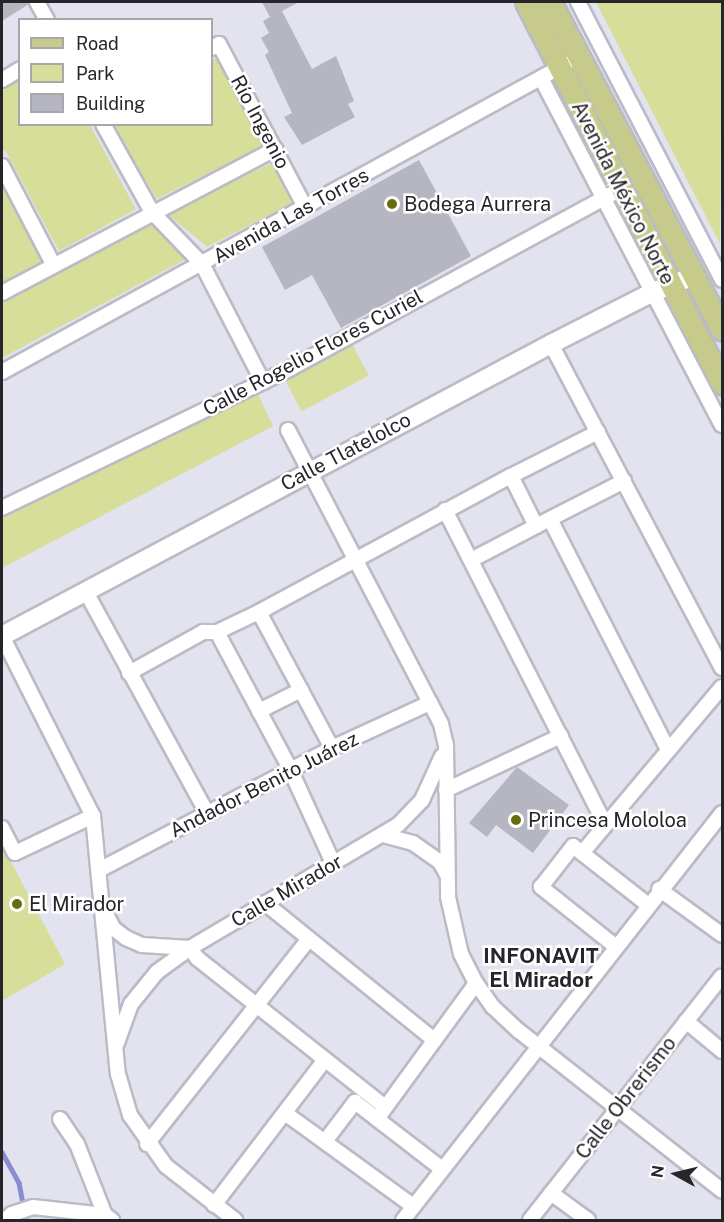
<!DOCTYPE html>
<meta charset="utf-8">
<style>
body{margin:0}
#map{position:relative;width:724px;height:1222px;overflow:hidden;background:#e2e3ef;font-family:"Public Sans",sans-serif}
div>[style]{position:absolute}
.green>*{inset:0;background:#d6de9a;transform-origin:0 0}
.stream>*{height:4.5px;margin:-2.25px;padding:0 2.25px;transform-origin:2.25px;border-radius:2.25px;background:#898cd0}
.building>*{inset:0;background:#b5b6c2}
.roads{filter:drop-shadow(2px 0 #babbc6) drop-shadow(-2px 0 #babbc6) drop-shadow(0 2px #babbc6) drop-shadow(0 -2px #babbc6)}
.street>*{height:14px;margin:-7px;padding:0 7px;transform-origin:7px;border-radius:7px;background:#fff}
.secondary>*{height:18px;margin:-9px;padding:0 9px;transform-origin:9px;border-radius:9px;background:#fff}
.primary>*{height:21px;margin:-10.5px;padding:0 10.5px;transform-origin:10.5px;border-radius:10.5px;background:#c6cb8b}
.dots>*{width:16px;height:16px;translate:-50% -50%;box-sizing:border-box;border:3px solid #fff;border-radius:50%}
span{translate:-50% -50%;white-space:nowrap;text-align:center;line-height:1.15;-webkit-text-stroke:5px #fff;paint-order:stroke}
.street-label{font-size:20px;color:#25252a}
.poi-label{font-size:20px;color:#25252a}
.left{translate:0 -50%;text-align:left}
.neighbourhood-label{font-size:21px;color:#25252a;font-weight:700}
.frame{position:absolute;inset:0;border:3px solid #25252a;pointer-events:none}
.legend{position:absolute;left:18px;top:18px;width:195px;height:108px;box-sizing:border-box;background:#fff;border:2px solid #a8a8aa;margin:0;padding:8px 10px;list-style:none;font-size:18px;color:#25252a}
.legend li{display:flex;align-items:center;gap:12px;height:30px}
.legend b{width:30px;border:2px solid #a8a8aa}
.north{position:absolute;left:646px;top:1144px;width:60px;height:60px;-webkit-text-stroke:4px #fff;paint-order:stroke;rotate:278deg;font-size:16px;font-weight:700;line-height:24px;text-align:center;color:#25252a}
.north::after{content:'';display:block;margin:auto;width:21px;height:27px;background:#25252a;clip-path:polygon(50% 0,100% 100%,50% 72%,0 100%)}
</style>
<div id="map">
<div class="green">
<i style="clip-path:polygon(596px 2px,722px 2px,720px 244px)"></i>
<i style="clip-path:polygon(216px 58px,263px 146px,157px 199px,112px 125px,212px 124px,212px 60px)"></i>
<i style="clip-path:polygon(19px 80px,20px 124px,90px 125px,136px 209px,59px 251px,5px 150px,2px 151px,2px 91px)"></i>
<i style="clip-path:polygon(272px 163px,292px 203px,207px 247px,166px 213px)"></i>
<i style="clip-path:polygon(2px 183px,42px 261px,2px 283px)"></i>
<i style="clip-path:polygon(150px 224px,188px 258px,2px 358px,2px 303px)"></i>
<i style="left:351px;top:342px;width:38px;height:76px;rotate:62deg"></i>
<i style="clip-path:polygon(256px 390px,273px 426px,2px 568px,2px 519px)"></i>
<i style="clip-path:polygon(2px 845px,65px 964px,2px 1001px)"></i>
</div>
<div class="stream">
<i style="left:2px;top:1152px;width:35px;rotate:61deg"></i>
<i style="left:19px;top:1183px;width:38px;rotate:79deg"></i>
</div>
<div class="building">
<i style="clip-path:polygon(2px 2px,28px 2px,29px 4px,2px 21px)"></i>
<i style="clip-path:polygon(262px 2px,299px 2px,282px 11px,312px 69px,336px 56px,354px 101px,348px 104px,355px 117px,302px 145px,284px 117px,292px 113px,265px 55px,269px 52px,261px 38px,269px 33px,263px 21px,270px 17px)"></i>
<i style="clip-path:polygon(419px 160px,471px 256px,341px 328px,312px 275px,285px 290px,262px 247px)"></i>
<i style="clip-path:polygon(517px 767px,569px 805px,533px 853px,496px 825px,487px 837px,469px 823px)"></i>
</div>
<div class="roads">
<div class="street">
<i style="left:37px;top:2px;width:21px;rotate:61deg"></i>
<i style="left:578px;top:2px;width:313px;rotate:62.6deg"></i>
<i style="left:212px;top:48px;width:8px;rotate:-30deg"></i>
<i style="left:219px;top:44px;width:184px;rotate:62.2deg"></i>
<i style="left:541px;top:78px;width:391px;rotate:62.5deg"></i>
<i style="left:2px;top:80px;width:21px;rotate:-31deg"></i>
<i style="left:103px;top:124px;width:101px;rotate:60.9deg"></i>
<i style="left:152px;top:212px;width:72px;rotate:46.1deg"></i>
<i style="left:202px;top:264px;width:133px;rotate:62.7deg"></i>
<i style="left:2px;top:166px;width:110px;rotate:62.5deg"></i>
<i style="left:2px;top:293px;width:309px;rotate:-27.8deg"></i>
<i style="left:551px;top:344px;width:366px;rotate:62.2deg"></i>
<i style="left:2px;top:372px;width:643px;rotate:-28.64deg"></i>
<i style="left:288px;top:430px;width:331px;rotate:62.5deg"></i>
<i style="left:441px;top:724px;width:22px;rotate:77deg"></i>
<i style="left:446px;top:745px;width:152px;rotate:89.2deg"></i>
<i style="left:448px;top:897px;width:58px;rotate:77.2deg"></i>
<i style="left:461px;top:954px;width:33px;rotate:63deg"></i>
<i style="left:476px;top:983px;width:29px;rotate:55deg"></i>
<i style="left:493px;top:1007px;width:35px;rotate:43deg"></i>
<i style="left:519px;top:1031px;width:258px;rotate:38.2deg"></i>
<i style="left:598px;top:432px;width:97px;rotate:153.2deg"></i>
<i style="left:511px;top:476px;width:56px;rotate:63.4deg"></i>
<i style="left:536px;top:526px;width:99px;rotate:-27.1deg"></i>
<i style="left:2px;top:508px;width:321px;rotate:-25.8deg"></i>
<i style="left:291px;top:368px;width:375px;rotate:-28.5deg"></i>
<i style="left:445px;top:510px;width:352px;rotate:63deg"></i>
<i style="left:550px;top:519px;width:259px;rotate:62.9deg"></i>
<i style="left:471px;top:560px;width:73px;rotate:-27.6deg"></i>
<i style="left:86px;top:592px;width:252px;rotate:61.3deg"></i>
<i style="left:259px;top:612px;width:154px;rotate:61.8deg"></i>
<i style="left:217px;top:632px;width:155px;rotate:61.9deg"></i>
<i style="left:290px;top:769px;width:103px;rotate:65.4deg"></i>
<i style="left:2px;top:636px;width:202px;rotate:63.2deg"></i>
<i style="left:93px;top:816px;width:259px;rotate:84.5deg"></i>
<i style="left:118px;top:1074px;width:43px;rotate:73.7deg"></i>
<i style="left:130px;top:1115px;width:62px;rotate:54.8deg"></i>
<i style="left:166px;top:1166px;width:88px;rotate:38deg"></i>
<i style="left:129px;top:673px;width:85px;rotate:-29deg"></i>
<i style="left:203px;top:632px;width:14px"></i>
<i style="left:217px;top:632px;width:47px;rotate:-25.5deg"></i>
<i style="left:259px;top:612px;width:286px;rotate:-28.4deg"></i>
<i style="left:259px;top:711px;width:47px;rotate:-26.6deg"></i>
<i style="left:446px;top:790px;width:127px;rotate:-25.2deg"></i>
<i style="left:2px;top:828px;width:28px;rotate:63deg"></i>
<i style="left:15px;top:853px;width:86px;rotate:-25.4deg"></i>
<i style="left:383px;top:835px;width:31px;rotate:15deg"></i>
<i style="left:413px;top:843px;width:33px;rotate:35deg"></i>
<i style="left:440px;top:862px;width:13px;rotate:61deg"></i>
<i style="left:582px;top:853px;width:217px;rotate:-49.9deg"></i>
<i style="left:99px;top:870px;width:263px;rotate:-27.6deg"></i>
<i style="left:332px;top:748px;width:108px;rotate:-24.7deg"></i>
<i style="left:659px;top:889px;width:78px;rotate:36.1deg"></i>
<i style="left:265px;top:903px;width:218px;rotate:39deg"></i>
<i style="left:104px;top:910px;width:20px;rotate:63deg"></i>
<i style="left:113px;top:928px;width:16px;rotate:38deg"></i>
<i style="left:126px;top:938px;width:17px;rotate:24deg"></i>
<i style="left:142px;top:945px;width:48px;rotate:3.6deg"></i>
<i style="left:615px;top:946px;width:95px;rotate:-141.4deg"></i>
<i style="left:541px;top:887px;width:52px;rotate:-52deg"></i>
<i style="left:573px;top:846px;width:94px;rotate:38.1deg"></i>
<i style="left:190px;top:948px;width:12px;rotate:55deg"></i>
<i style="left:197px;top:958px;width:240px;rotate:38.4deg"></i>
<i style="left:686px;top:1021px;width:47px;rotate:39.8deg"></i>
<i style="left:117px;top:1043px;width:41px;rotate:-70.3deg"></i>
<i style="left:131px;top:1004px;width:41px;rotate:-50.9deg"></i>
<i style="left:157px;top:972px;width:41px;rotate:-36deg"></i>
<i style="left:190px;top:948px;width:242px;rotate:-30.6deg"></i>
<i style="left:398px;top:825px;width:35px;rotate:-46deg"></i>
<i style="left:422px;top:800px;width:48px;rotate:-65.6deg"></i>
<i style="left:285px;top:1113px;width:158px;rotate:36deg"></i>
<i style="left:60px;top:1119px;width:30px;rotate:56deg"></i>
<i style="left:77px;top:1144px;width:76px;rotate:68.5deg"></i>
<i style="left:105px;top:1215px;width:9px;rotate:36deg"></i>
<i style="left:377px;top:1119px;width:168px;rotate:-53.9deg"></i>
<i style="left:326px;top:1140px;width:48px;rotate:-52.7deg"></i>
<i style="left:355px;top:1102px;width:110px;rotate:37.6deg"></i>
<i style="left:147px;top:1144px;width:261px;rotate:-51.7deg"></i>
<i style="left:551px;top:1193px;width:46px;rotate:36.1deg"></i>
<i style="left:214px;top:1205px;width:183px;rotate:-52.6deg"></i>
<i style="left:5px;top:1220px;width:9px;rotate:-41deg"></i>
<i style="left:12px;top:1214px;width:22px;rotate:-18deg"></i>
<i style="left:33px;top:1207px;width:72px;rotate:6.3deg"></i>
<i style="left:403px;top:1220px;width:517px;rotate:-51.91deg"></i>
<i style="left:530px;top:1220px;width:310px;rotate:-51.8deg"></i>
</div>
<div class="secondary">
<i style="left:2px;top:636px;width:622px;rotate:-28.01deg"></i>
<i style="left:551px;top:344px;width:114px;rotate:-27deg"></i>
<i style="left:653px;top:292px;width:44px;rotate:-21.3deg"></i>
</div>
<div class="primary">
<i style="left:526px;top:2px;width:429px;rotate:62.8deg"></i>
<i style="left:550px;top:2px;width:370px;rotate:62.3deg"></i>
</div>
</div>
<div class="dots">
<i style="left:392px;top:204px;background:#676c10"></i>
<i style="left:516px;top:820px;background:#676c10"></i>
<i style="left:17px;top:904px;background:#676c10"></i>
</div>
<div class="street-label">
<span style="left:260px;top:122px;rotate:62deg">Río Ingenio</span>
<span style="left:623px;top:193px;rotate:63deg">Avenida México Norte</span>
<span style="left:291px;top:216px;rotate:-29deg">Avenida Las Torres</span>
<span style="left:313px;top:353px;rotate:-28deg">Calle Rogelio Flores Curiel</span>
<span style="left:346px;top:452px;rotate:-28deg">Calle Tlatelolco</span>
<span style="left:264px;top:785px;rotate:-27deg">Andador Benito Juárez</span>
<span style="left:287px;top:891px;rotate:-30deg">Calle Mirador</span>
<span style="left:626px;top:1098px;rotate:-52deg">Calle Obrerismo</span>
</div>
<div class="poi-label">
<span class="left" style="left:404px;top:204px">Bodega Aurrera</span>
<span class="left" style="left:528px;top:820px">Princesa Mololoa</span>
<span class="left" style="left:29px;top:904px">El Mirador</span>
</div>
<div class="neighbourhood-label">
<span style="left:541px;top:968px">INFONAVIT<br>El Mirador</span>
</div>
<div class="frame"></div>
<ul class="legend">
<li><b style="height:8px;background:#c6cb8b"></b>Road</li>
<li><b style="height:16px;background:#d6de9a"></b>Park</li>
<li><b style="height:16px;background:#b5b6c2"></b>Building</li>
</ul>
<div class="north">N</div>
</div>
